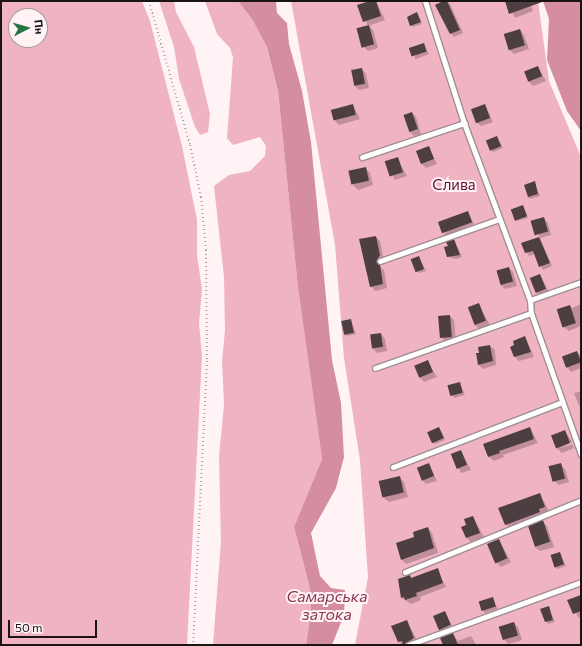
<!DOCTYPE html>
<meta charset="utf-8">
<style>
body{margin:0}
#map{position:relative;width:582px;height:646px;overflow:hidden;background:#fff3f6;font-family:Commissioner,sans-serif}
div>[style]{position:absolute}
.green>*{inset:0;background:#f0b3c2}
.water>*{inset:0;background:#d48ea0}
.shadow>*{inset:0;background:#0003}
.building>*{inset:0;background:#4c3e41;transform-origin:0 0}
.path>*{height:2px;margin-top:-1px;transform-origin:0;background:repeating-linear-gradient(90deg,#aaa0a3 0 1px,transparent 0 4px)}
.roads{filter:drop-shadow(1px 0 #9f8e92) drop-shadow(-1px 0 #9f8e92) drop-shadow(0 1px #9f8e92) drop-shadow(0 -1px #9f8e92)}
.lane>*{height:5px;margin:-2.5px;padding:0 2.5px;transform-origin:2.5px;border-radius:2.5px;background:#fff}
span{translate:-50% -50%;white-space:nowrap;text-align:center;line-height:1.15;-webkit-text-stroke:4px #fff3f6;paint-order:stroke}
.park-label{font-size:15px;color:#631031}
.water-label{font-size:16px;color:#8b3752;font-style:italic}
.frame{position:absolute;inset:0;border:2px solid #1a1416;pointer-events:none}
.north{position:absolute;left:8px;top:8px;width:40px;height:40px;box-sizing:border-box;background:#fff3f6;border:1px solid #a39a9c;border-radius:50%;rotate:84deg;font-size:11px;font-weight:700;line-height:16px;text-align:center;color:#1a1416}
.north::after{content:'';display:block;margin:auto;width:14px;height:18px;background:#277545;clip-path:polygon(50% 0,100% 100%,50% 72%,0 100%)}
.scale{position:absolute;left:8px;top:620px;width:89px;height:18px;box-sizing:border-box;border:2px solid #1a1416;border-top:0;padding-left:5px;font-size:12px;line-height:14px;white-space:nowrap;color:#1a1416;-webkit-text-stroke:3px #fff3f6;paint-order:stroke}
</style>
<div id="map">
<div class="green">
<i style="clip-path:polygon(evenodd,1px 1px,142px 1px,150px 21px,182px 146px,197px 220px,197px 255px,202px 289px,199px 323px,202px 356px,187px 645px,1px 645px,1px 1px,16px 16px,40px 16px,40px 40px,16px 40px,16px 16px)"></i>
<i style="clip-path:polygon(159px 1px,174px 1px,176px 12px,194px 47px,210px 114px,208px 132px,200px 135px,195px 127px,179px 79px,174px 47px)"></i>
<i style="clip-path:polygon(205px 1px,238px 1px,252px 19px,267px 47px,278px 91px,298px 288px,322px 459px,294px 527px,310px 589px,311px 612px,306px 645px,213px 645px,221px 541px,219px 457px,224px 405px,222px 361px,225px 330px,224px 277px,214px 186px,229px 175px,250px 171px,265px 156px,266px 146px,260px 137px,233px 145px,227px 138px,233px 57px,230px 48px,217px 34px)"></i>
<i style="clip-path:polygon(291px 1px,538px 1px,549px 81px,581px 157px,581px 645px,355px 645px,368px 577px,360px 460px,344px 358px,335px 245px)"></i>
</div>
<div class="water">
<i style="clip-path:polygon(238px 1px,276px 1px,277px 13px,287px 23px,289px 44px,302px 91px,311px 142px,332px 360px,341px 403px,344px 457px,336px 488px,311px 533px,320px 576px,331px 588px,345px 590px,344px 615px,332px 645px,306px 645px,311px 612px,310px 589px,294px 527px,322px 459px,298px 288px,278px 91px,267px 47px,252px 19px)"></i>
<i style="clip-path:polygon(543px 1px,581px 1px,581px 131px,567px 111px,547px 60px,549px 19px)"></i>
</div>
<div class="shadow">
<i style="clip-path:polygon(376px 1px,385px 20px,368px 26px,373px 30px,378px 48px,368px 51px,364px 47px,358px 29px,368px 26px,359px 6px)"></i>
<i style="clip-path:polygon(446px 1px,450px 4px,463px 33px,454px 37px,451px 33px)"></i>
<i style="clip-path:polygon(506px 1px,529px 1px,533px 11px,515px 18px)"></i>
<i style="clip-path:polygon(417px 14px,422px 24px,413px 27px,411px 25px)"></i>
<i style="clip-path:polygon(520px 30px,524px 35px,529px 49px,514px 54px,510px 50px,506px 35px)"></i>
<i style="clip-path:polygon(423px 45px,429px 54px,416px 59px,414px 58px)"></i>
<i style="clip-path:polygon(538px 67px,546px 81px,533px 86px,529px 82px)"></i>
<i style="clip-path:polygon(362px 69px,366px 74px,369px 88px,359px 90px,354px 85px)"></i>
<i style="clip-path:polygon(353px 105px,360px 119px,339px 125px,335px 121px)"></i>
<i style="clip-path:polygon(485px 106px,493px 122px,481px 126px,476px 122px)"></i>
<i style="clip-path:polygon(412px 113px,416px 117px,421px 134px,414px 136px,410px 132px)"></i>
<i style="clip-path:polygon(497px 137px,503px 148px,493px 152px,491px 150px)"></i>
<i style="clip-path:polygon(429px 148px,437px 164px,426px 168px,421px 163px)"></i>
<i style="clip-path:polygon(397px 158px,407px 176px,395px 180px,386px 162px)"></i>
<i style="clip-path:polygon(365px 168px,370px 173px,373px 185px,358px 190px,353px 185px)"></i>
<i style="clip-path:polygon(534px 183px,540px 196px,530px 199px,528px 197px)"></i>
<i style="clip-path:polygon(522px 206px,528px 218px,517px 221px,515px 219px)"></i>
<i style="clip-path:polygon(468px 212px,474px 224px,446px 236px,444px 234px)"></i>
<i style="clip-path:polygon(543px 218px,548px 223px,551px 235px,540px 238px,552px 266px,543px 270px,535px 254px,529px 256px,522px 244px,540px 237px,532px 222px)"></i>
<i style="clip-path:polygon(376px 237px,380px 241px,384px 260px,380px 267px,384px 270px,387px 288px,375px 291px,371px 286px)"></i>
<i style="clip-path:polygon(454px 240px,462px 257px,456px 259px,448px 257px,449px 246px)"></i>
<i style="clip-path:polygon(419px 257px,426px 271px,419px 273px,417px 271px)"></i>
<i style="clip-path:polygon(509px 268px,513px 272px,517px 286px,505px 289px,501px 285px)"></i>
<i style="clip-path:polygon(540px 275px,550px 294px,541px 297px,537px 292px)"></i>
<i style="clip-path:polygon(581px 304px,581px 326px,569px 331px,564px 327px,570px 306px,572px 308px)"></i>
<i style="clip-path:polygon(479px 305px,490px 325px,480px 330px,475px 325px)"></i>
<i style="clip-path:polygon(450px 316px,454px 320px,456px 341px,446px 342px,441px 337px)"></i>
<i style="clip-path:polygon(351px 320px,356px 334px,347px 336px,345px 335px)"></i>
<i style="clip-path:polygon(381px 334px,385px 339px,387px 351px,377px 353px,373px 348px)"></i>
<i style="clip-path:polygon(525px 337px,534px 357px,519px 361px,514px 356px)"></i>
<i style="clip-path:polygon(490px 346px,495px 350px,496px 365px,483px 369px,479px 365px,477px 354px)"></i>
<i style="clip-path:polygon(577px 352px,581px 356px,581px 368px,571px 372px,567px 367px)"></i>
<i style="clip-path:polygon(427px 361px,437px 377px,424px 382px,420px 377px)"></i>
<i style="clip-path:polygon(459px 383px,465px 395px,454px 398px,453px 396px)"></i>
<i style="clip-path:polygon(581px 391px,581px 410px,574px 393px)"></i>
<i style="clip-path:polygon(439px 428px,445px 440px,435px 444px,433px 442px)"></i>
<i style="clip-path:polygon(530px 428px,538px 443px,503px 455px,504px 457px,494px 461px,489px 457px,484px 444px)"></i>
<i style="clip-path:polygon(565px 431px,572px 442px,558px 449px,557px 448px)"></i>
<i style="clip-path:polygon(572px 444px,574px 448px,562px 453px,558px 449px)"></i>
<i style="clip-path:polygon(461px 451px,471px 470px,461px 473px,452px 455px)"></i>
<i style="clip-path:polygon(429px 464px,437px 481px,426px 484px,422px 480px)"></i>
<i style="clip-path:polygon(560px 464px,565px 469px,569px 482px,559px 485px,554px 481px)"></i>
<i style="clip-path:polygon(400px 478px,404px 482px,408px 497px,389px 502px,384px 498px)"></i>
<i style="clip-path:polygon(540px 494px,549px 511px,510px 529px,506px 524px)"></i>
<i style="clip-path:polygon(473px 517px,484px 537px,471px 542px,467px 538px,468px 525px)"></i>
<i style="clip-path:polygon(542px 521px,547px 526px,554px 547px,540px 551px,535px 547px)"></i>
<i style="clip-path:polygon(428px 528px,432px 533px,438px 553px,406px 564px,402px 560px,416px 538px)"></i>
<i style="clip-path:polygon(499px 540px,511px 562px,501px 567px,496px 562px)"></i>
<i style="clip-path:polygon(560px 553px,566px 566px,557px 569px,555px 567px)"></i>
<i style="clip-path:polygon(437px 570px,446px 587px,420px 597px,421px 600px,411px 604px,402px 598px,410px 576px,412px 579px)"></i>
<i style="clip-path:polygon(581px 596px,581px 617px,579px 618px,569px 601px)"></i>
<i style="clip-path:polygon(492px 598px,498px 609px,485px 613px,483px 611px)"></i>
<i style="clip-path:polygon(548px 607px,555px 622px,548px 624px,542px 610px)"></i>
<i style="clip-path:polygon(445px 612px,454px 630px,443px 634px,439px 629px)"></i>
<i style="clip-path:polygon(407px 621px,417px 640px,402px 645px,399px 642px)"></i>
<i style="clip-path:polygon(514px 623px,518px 627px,522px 640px,508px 644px,504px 639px)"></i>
<i style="clip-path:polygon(453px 634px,458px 641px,471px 636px,476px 645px,442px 645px)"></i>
</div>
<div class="building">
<i style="clip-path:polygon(370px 1px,376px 1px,381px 16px,363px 22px,357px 5px)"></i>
<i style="clip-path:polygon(443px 1px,447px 1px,460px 30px,450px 34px,435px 5px)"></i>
<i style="clip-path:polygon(505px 1px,542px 1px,542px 2px,509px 14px)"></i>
<i style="clip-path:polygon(417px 12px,421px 22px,410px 26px,407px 17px)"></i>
<i style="left:369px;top:25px;width:20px;height:13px;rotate:75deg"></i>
<i style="left:520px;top:29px;width:17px;height:17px;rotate:73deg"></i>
<i style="left:424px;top:43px;width:9px;height:16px;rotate:72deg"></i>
<i style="left:538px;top:66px;width:11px;height:15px;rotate:68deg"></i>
<i style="left:362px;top:68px;width:16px;height:11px;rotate:79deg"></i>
<i style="left:353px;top:104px;width:11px;height:23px;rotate:75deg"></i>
<i style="left:485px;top:104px;width:15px;height:15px;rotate:70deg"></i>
<i style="left:412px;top:112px;width:18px;height:9px;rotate:71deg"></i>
<i style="left:497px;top:136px;width:11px;height:12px;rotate:68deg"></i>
<i style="left:429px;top:146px;width:14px;height:14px;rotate:69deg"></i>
<i style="left:398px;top:157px;width:16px;height:14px;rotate:72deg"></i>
<i style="left:366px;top:167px;width:14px;height:18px;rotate:78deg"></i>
<i style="clip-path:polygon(535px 181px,538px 194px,528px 197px,524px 185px)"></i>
<i style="left:523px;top:205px;width:12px;height:13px;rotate:70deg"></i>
<i style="left:468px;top:211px;width:12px;height:32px;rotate:70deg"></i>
<i style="left:544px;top:217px;width:15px;height:14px;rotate:74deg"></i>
<i style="clip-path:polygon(376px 236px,380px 255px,376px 262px,380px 265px,383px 284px,370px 287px,359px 239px)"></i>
<i style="clip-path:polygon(539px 237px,550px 263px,539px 267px,533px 251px,525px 253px,521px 243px)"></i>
<i style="clip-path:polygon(454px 239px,460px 255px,447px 257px,444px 247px,448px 246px,446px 242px)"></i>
<i style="left:419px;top:256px;width:14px;height:9px;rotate:69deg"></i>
<i style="left:509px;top:267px;width:15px;height:13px;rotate:74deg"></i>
<i style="left:540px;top:274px;width:16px;height:11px;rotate:68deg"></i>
<i style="left:479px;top:303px;width:19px;height:12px;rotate:69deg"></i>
<i style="left:570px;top:305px;width:19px;height:14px;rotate:72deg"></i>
<i style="left:450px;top:315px;width:22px;height:12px;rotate:85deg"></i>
<i style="left:351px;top:319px;width:14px;height:10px;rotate:78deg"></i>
<i style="left:381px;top:333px;width:14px;height:11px;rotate:82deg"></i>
<i style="clip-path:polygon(525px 336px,531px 352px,514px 357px,510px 347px,514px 345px,513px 341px)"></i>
<i style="clip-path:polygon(490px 345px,493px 361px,478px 365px,476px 353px,479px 353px,478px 347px)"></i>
<i style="left:577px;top:351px;width:12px;height:16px;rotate:70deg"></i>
<i style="left:428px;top:360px;width:13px;height:15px;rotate:67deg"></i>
<i style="left:460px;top:382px;width:11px;height:13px;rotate:75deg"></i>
<i style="left:439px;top:427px;width:12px;height:13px;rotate:66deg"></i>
<i style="clip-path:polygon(530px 427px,534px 439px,499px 451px,500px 453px,488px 457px,483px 444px)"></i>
<i style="left:565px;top:430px;width:14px;height:15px;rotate:69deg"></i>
<i style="left:461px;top:450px;width:16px;height:11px;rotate:68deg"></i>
<i style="left:429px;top:463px;width:14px;height:13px;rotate:69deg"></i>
<i style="left:561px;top:463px;width:16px;height:13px;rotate:75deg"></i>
<i style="left:400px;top:476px;width:17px;height:22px;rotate:77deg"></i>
<i style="clip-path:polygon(540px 493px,545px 507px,539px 509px,540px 512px,505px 525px,498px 508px)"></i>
<i style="clip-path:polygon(473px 516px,480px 533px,466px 538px,461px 527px,466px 525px,464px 519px)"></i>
<i style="left:543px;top:520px;width:23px;height:16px;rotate:72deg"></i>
<i style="clip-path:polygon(428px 527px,434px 548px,401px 560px,396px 543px,414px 537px,413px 532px)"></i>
<i style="left:499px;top:539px;width:21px;height:13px;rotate:67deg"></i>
<i style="left:560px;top:552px;width:13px;height:10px;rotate:72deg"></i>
<i style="clip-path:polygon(438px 568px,443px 583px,416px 593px,417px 596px,405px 600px,404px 597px,401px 598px,398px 579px,410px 575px,411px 578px)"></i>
<i style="clip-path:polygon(581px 595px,581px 611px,573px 614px,567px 600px)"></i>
<i style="left:493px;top:597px;width:10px;height:15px;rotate:73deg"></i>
<i style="clip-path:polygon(549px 606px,553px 620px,545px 622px,540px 609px)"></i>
<i style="left:445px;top:611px;width:15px;height:13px;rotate:67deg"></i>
<i style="clip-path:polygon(407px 620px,414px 638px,403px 645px,402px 641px,398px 642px,391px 626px)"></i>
<i style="left:514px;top:622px;width:14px;height:16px;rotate:73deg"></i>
<i style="clip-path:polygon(453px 633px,458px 645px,443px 645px,440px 638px)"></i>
</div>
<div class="path">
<i style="left:149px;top:1px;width:150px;rotate:74.1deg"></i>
<i style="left:190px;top:145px;width:53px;rotate:78.1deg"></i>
<i style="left:201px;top:197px;width:53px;rotate:84.6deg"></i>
<i style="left:206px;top:250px;width:111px;rotate:89.5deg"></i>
<i style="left:207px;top:361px;width:284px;rotate:92.8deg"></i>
</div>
<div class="roads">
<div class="lane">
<i style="left:425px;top:1px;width:128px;rotate:72.3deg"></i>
<i style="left:464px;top:123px;width:189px;rotate:69.6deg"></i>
<i style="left:530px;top:300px;width:13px;rotate:86deg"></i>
<i style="left:531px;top:313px;width:150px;rotate:70.5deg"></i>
<i style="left:362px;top:157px;width:108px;rotate:-18.4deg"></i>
<i style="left:380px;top:261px;width:126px;rotate:-19.4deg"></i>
<i style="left:530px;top:300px;width:54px;rotate:-19.4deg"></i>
<i style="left:375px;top:368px;width:165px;rotate:-19.4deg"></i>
<i style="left:393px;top:467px;width:181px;rotate:-21deg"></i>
<i style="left:405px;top:572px;width:190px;rotate:-22.2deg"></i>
<i style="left:408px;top:645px;width:184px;rotate:-20deg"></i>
</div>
</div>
<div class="park-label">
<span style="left:454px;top:185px">Слива</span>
</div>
<div class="water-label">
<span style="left:327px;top:605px">Самарська<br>затока</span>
</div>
<div class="frame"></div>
<div class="north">Пн</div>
<div class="scale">50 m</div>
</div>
